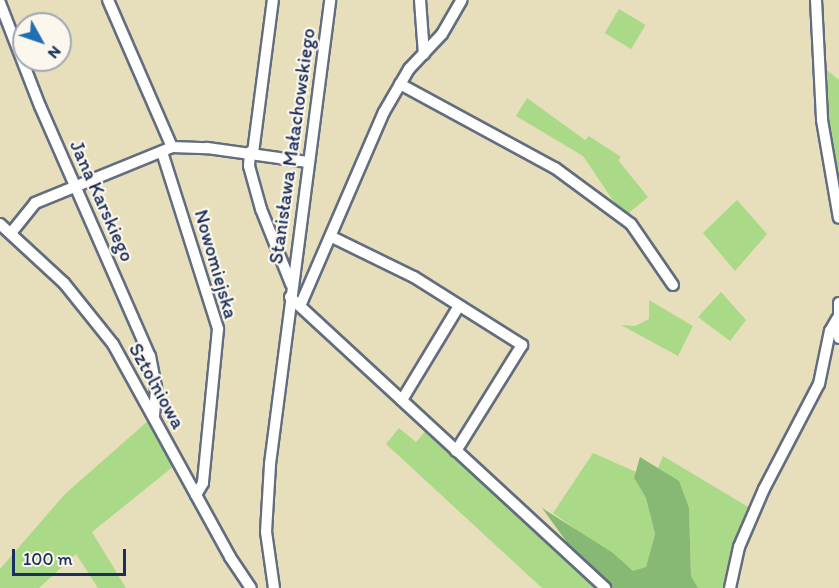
<!DOCTYPE html>
<meta charset="utf-8">
<style>
body{margin:0}
#map{position:relative;width:839px;height:588px;overflow:hidden;background:#e7dfbb;font-family:Itim,sans-serif}
div>[style]{position:absolute}
.green>*{inset:0;background:#aad987;transform-origin:0 0}
.forest>*{inset:0;background:#87b974}
.roads{filter:drop-shadow(2px 0 #626d7f) drop-shadow(-2px 0 #626d7f) drop-shadow(0 2px #626d7f) drop-shadow(0 -2px #626d7f)}
.minor>*{height:10px;margin:-5px;padding:0 5px;transform-origin:5px;border-radius:5px;background:#fff}
span{translate:-50% -50%;white-space:nowrap;text-align:center;line-height:1.15;-webkit-text-stroke:4.5px #fbf7ec;paint-order:stroke}
.street-label{font-size:20px;color:#1b2f5e}
.north{position:absolute;left:12px;top:12px;width:60px;height:60px;box-sizing:border-box;background:#fbf7ec;border:2px solid #a1a7b3;border-radius:50%;rotate:130deg;font-size:16px;font-weight:700;line-height:24px;text-align:center;color:#1b2f5e}
.north::after{content:'';display:block;margin:auto;width:21px;height:27px;background:#1f6fb2;clip-path:polygon(50% 0,100% 100%,50% 72%,0 100%)}
.scale{position:absolute;left:12px;top:549px;width:114px;height:27px;box-sizing:border-box;border:3px solid #1b2f5e;border-top:0;padding-left:8px;font-size:18px;line-height:21px;white-space:nowrap;color:#1b2f5e;-webkit-text-stroke:4px #fbf7ec;paint-order:stroke}
</style>
<div id="map">
<div class="green">
<i style="left:619px;top:9px;width:31px;height:28px;rotate:31deg"></i>
<i style="clip-path:polygon(823px 67px,839px 80px,839px 186px,829px 132px)"></i>
<i style="clip-path:polygon(527px 98px,585px 140px,589px 136px,621px 157px,618px 160px,648px 197px,624px 217px,583px 156px,516px 116px)"></i>
<i style="clip-path:polygon(737px 200px,767px 234px,735px 271px,703px 233px)"></i>
<i style="clip-path:polygon(721px 292px,746px 320px,730px 341px,698px 317px)"></i>
<i style="clip-path:polygon(649px 300px,693px 326px,678px 356px,621px 325px,635px 326px,649px 319px)"></i>
<i style="clip-path:polygon(149px 420px,174px 466px,92px 532px,126px 588px,98px 588px,76px 554px,39px 588px,0 588px,0 569px,65px 494px)"></i>
<i style="clip-path:polygon(399px 428px,416px 442px,428px 428px,601px 588px,542px 588px,386px 444px)"></i>
<i style="clip-path:polygon(593px 453px,636px 472px,634px 478px,646px 498px,655px 534px,646px 567px,634px 572px,553px 513px)"></i>
<i style="clip-path:polygon(663px 456px,750px 508px,732px 548px,726px 588px,698px 588px,691px 576px,689px 508px,658px 468px)"></i>
</div>
<div class="forest">
<i style="clip-path:polygon(640px 457px,679px 481px,689px 508px,691px 576px,698px 588px,613px 588px,574px 552px,542px 508px,613px 553px,633px 571px,646px 567px,655px 534px,646px 498px,634px 478px)"></i>
</div>
<div class="roads">
<div class="minor">
<i style="left:108px;top:0;width:160px;rotate:66.5deg"></i>
<i style="left:420px;top:0;width:54px;rotate:85.8deg"></i>
<i style="left:816px;top:0;width:120px;rotate:87.1deg"></i>
<i style="left:822px;top:120px;width:99px;rotate:80.2deg"></i>
<i style="left:0;top:3px;width:110px;rotate:68.8deg"></i>
<i style="left:40px;top:106px;width:273px;rotate:66.3deg"></i>
<i style="left:150px;top:356px;width:33px;rotate:79deg"></i>
<i style="left:156px;top:388px;width:27px;rotate:94deg"></i>
<i style="left:400px;top:84px;width:176px;rotate:28.5deg"></i>
<i style="left:555px;top:168px;width:94px;rotate:36.4deg"></i>
<i style="left:631px;top:224px;width:74px;rotate:55.5deg"></i>
<i style="left:162px;top:152px;width:186px;rotate:72.4deg"></i>
<i style="left:218px;top:329px;width:155px;rotate:95.6deg"></i>
<i style="left:203px;top:483px;width:14px;rotate:120deg"></i>
<i style="left:250px;top:152px;width:14px;rotate:94deg"></i>
<i style="left:249px;top:166px;width:45px;rotate:74.4deg"></i>
<i style="left:261px;top:209px;width:81px;rotate:68.2deg"></i>
<i style="left:253px;top:153px;width:154px;rotate:-82.6deg"></i>
<i style="left:0;top:224px;width:87px;rotate:42.7deg"></i>
<i style="left:64px;top:283px;width:78px;rotate:51.2deg"></i>
<i style="left:113px;top:344px;width:243px;rotate:61.2deg"></i>
<i style="left:230px;top:557px;width:37px;rotate:56deg"></i>
<i style="left:11px;top:233px;width:38px;rotate:-51deg"></i>
<i style="left:35px;top:203px;width:148px;rotate:-22.2deg"></i>
<i style="left:172px;top:147px;width:35px;rotate:2deg"></i>
<i style="left:207px;top:148px;width:102px;rotate:7.9deg"></i>
<i style="left:332px;top:237px;width:91px;rotate:26deg"></i>
<i style="left:414px;top:277px;width:128px;rotate:32.2deg"></i>
<i style="left:522px;top:345px;width:125px;rotate:121.9deg"></i>
<i style="left:290px;top:297px;width:429px;rotate:42.7deg"></i>
<i style="left:839px;top:303px;width:35px;rotate:90deg"></i>
<i style="left:300px;top:306px;width:211px;rotate:-66.6deg"></i>
<i style="left:384px;top:112px;width:50px;rotate:-59.8deg"></i>
<i style="left:409px;top:69px;width:48px;rotate:-46.7deg"></i>
<i style="left:442px;top:34px;width:39px;rotate:-60deg"></i>
<i style="left:402px;top:400px;width:110px;rotate:-58.8deg"></i>
<i style="left:274px;top:588px;width:57px;rotate:-98.1deg"></i>
<i style="left:266px;top:532px;width:68px;rotate:-86.6deg"></i>
<i style="left:270px;top:464px;width:468px;rotate:-82.6deg"></i>
<i style="left:730px;top:588px;width:42px;rotate:-77.6deg"></i>
<i style="left:739px;top:547px;width:63px;rotate:-66.7deg"></i>
<i style="left:764px;top:489px;width:119px;rotate:-62.4deg"></i>
<i style="left:819px;top:384px;width:54px;rotate:-78.3deg"></i>
<i style="left:830px;top:331px;width:14px;rotate:-60deg"></i>
</div>
</div>
<div class="street-label">
<span style="left:292px;top:146px;rotate:-82deg">Stanisława Małachowskiego</span>
<span style="left:102px;top:201px;rotate:66deg">Jana Karskiego</span>
<span style="left:216px;top:264px;rotate:74deg">Nowomiejska</span>
<span style="left:157px;top:386px;rotate:61deg">Sztolniowa</span>
</div>
<div class="north">N</div>
<div class="scale">100 m</div>
</div>
